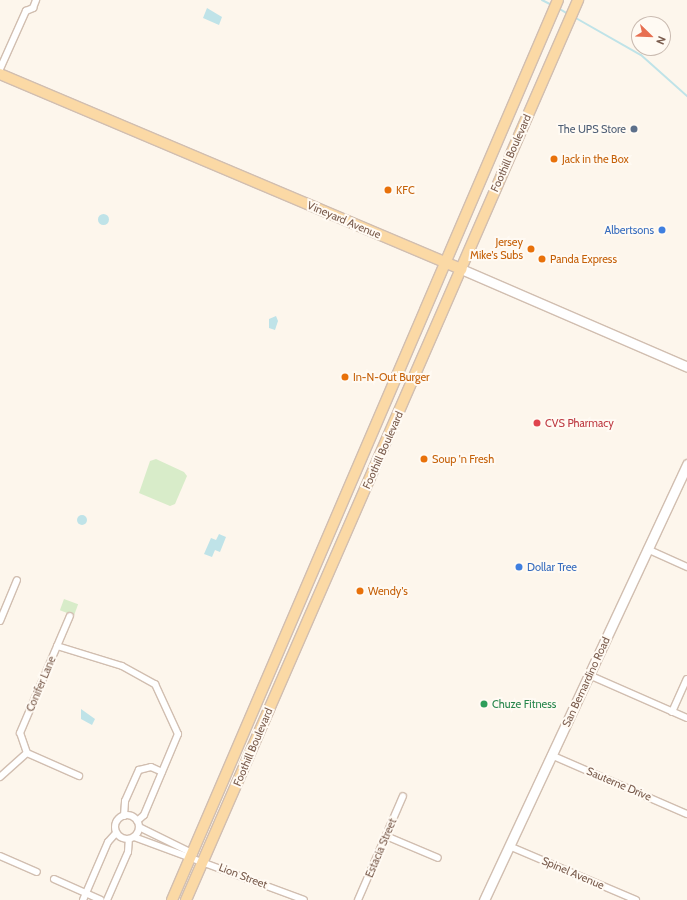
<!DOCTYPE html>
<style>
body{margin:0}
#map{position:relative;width:687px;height:900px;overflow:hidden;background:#fdf6ec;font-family:Cabin,sans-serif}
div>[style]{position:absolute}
.green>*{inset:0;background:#d8ecc9;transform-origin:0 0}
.water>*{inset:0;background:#bfe3e8}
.round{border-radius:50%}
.stream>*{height:2px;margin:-1px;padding:0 1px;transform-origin:1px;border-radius:1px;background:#bfe3e8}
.roads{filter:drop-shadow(1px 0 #d1beb0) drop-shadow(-1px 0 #d1beb0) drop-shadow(0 1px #d1beb0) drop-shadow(0 -1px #d1beb0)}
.street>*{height:6px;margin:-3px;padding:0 3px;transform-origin:3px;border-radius:3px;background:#fff}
.street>.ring{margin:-3px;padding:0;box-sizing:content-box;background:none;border:6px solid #fff;border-radius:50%}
.secondary>*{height:9px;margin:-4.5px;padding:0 4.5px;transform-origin:4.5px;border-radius:4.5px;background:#fff}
.primary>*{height:10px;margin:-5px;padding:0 5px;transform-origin:5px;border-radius:5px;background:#fbd9a5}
.dots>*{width:11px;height:11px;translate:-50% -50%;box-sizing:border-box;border:2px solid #fffaf3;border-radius:50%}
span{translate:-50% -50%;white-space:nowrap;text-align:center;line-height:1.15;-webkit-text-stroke:4px #fffaf3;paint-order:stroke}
.service-label{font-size:11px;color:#4e5e75}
.right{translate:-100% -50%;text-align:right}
.street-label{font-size:11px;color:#7a5c4d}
.food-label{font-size:11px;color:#c56008}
.left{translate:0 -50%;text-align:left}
.shop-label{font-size:11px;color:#366cbe}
.health-label{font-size:11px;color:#be3a42}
.leisure-label{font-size:11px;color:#27864d}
.north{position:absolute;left:631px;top:16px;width:40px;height:40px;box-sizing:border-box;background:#fffaf3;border:1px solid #cabbb1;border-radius:50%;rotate:113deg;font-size:11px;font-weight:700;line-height:16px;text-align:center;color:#7a5c4d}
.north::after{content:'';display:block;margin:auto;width:14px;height:18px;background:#e76f51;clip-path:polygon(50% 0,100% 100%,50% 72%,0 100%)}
</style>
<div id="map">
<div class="green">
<i style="clip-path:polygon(156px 459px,184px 472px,187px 476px,175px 504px,170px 506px,139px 493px,150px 461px)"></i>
<i style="left:64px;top:599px;width:15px;height:12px;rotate:20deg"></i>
</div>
<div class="water">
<i style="clip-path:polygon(207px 8px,222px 17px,219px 25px,203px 18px)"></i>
<i class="round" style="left:97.5px;top:213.5px;width:11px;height:11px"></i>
<i style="clip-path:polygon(276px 316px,278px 321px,275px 330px,269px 328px,269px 319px)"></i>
<i class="round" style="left:77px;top:515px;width:10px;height:10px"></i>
<i style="clip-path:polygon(219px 534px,226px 537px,220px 552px,215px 550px,212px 557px,204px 554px,211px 538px,216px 540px)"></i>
<i style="clip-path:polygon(81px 709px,95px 719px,92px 725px,81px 719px)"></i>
</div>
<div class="stream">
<i style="left:542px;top:0;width:11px;rotate:27deg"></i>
<i style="left:558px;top:8px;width:12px;rotate:31deg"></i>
<i style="left:574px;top:17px;width:77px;rotate:29.6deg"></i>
<i style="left:641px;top:55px;width:62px;rotate:41.7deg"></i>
</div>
<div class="roads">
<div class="street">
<i style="left:0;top:69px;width:64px;rotate:-65.9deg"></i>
<i style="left:26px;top:11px;width:8px;rotate:-23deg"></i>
<i style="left:33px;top:8px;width:9px;rotate:-69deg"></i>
<i style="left:647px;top:549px;width:44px;rotate:24.2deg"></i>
<i style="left:0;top:621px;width:44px;rotate:-67.5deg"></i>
<i style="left:57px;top:646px;width:68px;rotate:17.1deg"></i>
<i style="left:122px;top:666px;width:38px;rotate:29deg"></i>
<i style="left:155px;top:684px;width:55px;rotate:65.3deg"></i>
<i style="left:178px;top:734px;width:88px;rotate:112.8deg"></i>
<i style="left:144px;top:815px;width:9px;rotate:139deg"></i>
<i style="left:589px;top:675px;width:107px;rotate:23.7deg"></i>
<i style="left:672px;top:712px;width:36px;rotate:-66deg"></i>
<i style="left:27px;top:753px;width:57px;rotate:23.9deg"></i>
<i style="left:551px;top:755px;width:148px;rotate:23.5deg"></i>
<i style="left:0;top:777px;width:36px;rotate:-42deg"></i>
<i style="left:27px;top:753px;width:21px;rotate:-109deg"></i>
<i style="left:20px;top:733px;width:127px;rotate:-66.9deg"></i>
<i class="ring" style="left:115px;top:815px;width:18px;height:18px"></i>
<i style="left:124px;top:816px;width:15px;rotate:-86deg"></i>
<i style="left:125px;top:801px;width:34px;rotate:-66deg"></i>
<i style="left:139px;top:770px;width:12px;rotate:-14deg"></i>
<i style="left:151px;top:767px;width:12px;rotate:24deg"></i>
<i style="left:139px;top:827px;width:61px;rotate:26.1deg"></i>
<i style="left:386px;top:836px;width:56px;rotate:22.9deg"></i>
<i style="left:134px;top:837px;width:181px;rotate:20.3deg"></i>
<i style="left:509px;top:846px;width:138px;rotate:23deg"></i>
<i style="left:0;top:856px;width:40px;rotate:23.4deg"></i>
<i style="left:54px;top:879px;width:51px;rotate:24.1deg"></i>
<i style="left:83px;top:900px;width:63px;rotate:-66.7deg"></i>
<i style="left:108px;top:842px;width:12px;rotate:-48deg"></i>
<i style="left:107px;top:900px;width:52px;rotate:-66.4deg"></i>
<i style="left:128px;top:852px;width:13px;rotate:-86deg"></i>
<i style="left:358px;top:900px;width:113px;rotate:-66.6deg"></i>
</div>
<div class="secondary">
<i style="left:461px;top:269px;width:246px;rotate:23.4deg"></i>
<i style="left:484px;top:900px;width:481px;rotate:-65deg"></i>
</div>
<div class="primary">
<i style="left:0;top:74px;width:501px;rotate:22.93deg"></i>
<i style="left:172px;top:900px;width:979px;rotate:-66.79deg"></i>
<i style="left:186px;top:900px;width:982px;rotate:-66.46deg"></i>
</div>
</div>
<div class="dots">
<i style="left:634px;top:129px;background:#5c6f8a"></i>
<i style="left:554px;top:159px;background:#e8710a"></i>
<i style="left:388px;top:190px;background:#e8710a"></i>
<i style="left:662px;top:230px;background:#3f7fe0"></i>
<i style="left:531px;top:249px;background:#e8710a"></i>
<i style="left:542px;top:259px;background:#e8710a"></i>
<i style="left:345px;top:377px;background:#e8710a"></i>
<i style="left:537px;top:423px;background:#e0444e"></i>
<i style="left:424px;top:459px;background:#e8710a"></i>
<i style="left:519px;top:567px;background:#3f7fe0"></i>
<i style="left:360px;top:591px;background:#e8710a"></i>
<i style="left:484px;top:704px;background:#2e9e5b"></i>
</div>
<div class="service-label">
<span class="right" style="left:626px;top:129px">The UPS Store</span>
</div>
<div class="street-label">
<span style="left:511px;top:153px;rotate:-66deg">Foothill Boulevard</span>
<span style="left:344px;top:220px;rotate:23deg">Vineyard Avenue</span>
<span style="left:383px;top:450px;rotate:-66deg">Foothill Boulevard</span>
<span style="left:586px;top:682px;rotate:-65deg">San Bernardino Road</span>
<span style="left:41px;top:684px;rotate:-67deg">Conifer Lane</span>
<span style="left:253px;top:747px;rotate:-67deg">Foothill Boulevard</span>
<span style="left:619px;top:784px;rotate:23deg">Sauterne Drive</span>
<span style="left:381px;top:848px;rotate:-67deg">Estacia Street</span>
<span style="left:573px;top:873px;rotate:23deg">Spinel Avenue</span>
<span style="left:243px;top:876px;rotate:21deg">Lion Street</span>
</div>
<div class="food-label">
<span class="left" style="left:562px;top:159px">Jack in the Box</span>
<span class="left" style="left:396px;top:190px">KFC</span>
<span class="right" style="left:523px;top:249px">Jersey<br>Mike's Subs</span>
<span class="left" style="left:550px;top:259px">Panda Express</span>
<span class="left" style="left:353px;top:377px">In-N-Out Burger</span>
<span class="left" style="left:432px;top:459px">Soup 'n Fresh</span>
<span class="left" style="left:368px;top:591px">Wendy's</span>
</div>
<div class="shop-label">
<span class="right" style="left:654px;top:230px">Albertsons</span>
<span class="left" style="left:527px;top:567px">Dollar Tree</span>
</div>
<div class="health-label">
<span class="left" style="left:545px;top:423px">CVS Pharmacy</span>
</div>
<div class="leisure-label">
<span class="left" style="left:492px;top:704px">Chuze Fitness</span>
</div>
<div class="north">N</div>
</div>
